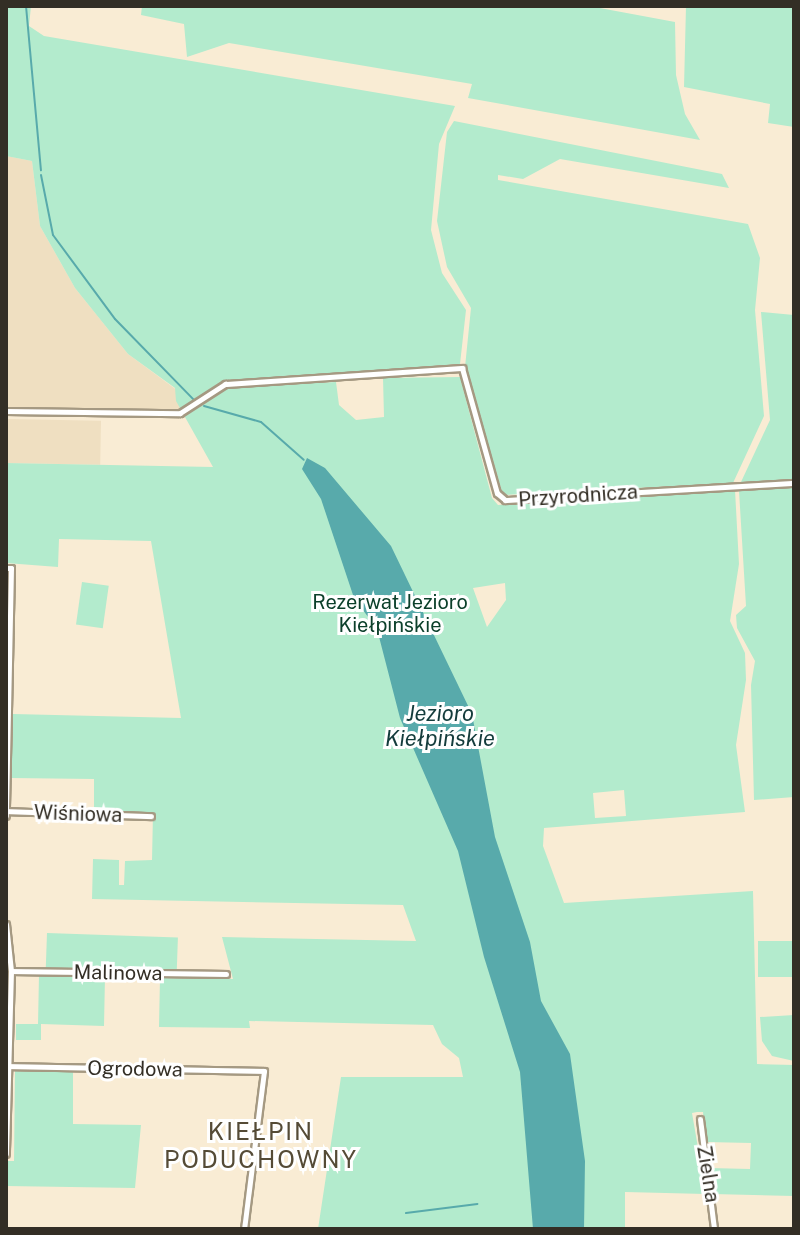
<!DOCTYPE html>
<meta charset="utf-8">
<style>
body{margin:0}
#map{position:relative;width:800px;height:1235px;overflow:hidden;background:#f9ecd4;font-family:"Public Sans",sans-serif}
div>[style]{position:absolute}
.built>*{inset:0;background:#efdfc1;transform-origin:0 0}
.green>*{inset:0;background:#b3ebcd;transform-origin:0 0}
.water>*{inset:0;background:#58aaab}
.stream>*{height:2px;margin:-1px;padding:0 1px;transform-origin:1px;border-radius:1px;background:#58aaab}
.roads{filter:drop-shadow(2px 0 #a59982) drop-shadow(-2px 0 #a59982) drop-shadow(0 2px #a59982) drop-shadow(0 -2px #a59982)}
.minor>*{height:5px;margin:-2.5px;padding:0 2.5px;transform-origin:2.5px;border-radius:2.5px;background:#fff}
span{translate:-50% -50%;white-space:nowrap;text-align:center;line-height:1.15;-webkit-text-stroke:6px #fff;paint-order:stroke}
.street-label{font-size:20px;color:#332e25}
.park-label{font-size:20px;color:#0c402b}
.water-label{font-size:22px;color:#143c3c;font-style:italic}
.quarter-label{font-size:24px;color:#554b36;letter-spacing:2px}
.frame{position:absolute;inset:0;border:8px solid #332e25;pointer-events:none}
</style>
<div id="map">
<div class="built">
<i style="clip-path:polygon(6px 156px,32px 161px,40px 226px,75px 288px,128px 354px,193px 402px,180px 411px,6px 407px)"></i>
<i style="left:6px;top:419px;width:95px;height:44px;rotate:1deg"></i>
</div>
<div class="green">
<i style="clip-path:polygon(evenodd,6px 6px,31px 6px,29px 26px,44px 36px,455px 106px,439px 144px,431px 230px,442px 273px,466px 310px,460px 364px,307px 376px,315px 383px,336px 382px,339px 405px,356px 420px,384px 417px,383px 378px,460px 377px,492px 498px,498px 505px,735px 490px,739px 564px,730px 621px,745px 653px,746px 680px,736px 745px,745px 812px,544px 828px,543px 846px,564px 903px,753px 891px,757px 1064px,794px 1065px,794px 1196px,712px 1194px,709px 1168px,750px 1169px,751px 1143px,706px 1142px,703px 1112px,697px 1112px,692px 1113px,706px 1194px,625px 1192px,625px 1229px,318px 1229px,341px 1077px,463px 1077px,459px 1058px,442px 1044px,433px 1025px,249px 1021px,250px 1028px,159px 1027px,160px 978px,233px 979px,222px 937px,416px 941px,403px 905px,92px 899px,93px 859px,119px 860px,119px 885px,124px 885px,125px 861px,152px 860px,153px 813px,94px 811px,94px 779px,11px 778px,13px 714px,181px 718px,151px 541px,59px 539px,58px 567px,6px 563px,6px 463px,213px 467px,176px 401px,175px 388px,128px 354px,75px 288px,40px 226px,32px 161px,6px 156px,6px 6px,505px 583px,506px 600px,487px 627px,473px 588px,505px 583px,6px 6px,624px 790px,626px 816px,595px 818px,593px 793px,624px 790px)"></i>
<i style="clip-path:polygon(142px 6px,589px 6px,675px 22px,676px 75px,685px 114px,700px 140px,468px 98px,472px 84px,229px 43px,187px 57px,184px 24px,141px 15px)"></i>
<i style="clip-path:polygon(686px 6px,794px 6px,794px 127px,768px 123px,770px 104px,684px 87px)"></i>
<i style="clip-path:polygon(454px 121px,722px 174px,729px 188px,560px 159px,523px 179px,498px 175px,498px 180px,748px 224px,760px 258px,755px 310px,764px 416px,733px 483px,503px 495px,465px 367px,471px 308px,447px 267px,437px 221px,447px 132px)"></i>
<i style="clip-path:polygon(761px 312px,794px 315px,794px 479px,741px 482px,770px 420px)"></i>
<i style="clip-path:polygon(794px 487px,794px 797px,754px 800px,751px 685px,755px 661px,737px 628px,736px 615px,746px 606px,739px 491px)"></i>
<i style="left:82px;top:582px;width:27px;height:43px;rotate:8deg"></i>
<i style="left:47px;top:933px;width:131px;height:37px;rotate:2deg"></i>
<i style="left:794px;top:941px;width:36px;height:36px;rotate:90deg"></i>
<i style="clip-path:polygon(39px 975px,105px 977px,104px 1026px,41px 1024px,41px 1040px,16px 1040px,16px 1024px,38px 1024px)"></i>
<i style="clip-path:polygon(794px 1015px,794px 1061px,772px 1056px,762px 1041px,760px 1017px)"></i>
<i style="clip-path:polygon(15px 1071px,73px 1072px,73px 1124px,141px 1125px,135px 1188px,6px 1186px,6px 1161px,14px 1161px)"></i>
</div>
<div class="water">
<i style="clip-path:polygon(307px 458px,325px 468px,391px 546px,472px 714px,495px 837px,530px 942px,541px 1001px,570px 1054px,585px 1161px,584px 1229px,533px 1229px,520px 1072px,484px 957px,458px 851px,400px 718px,377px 629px,354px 598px,321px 499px,302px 469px)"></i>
</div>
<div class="stream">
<i style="left:26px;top:6px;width:165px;rotate:84.8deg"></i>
<i style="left:41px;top:175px;width:61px;rotate:78.7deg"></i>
<i style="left:53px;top:235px;width:104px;rotate:53.6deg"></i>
<i style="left:115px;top:319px;width:113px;rotate:45.7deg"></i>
<i style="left:204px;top:406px;width:59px;rotate:15.7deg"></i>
<i style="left:261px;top:422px;width:57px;rotate:41.5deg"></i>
<i style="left:406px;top:1213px;width:72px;rotate:-7.2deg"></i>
</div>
<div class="roads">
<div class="minor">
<i style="left:6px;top:411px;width:174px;rotate:0.7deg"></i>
<i style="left:180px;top:413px;width:54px;rotate:-32.8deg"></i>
<i style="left:225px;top:384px;width:238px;rotate:-3.9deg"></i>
<i style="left:462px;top:368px;width:130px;rotate:74.4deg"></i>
<i style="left:497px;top:493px;width:11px;rotate:41deg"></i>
<i style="left:505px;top:500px;width:289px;rotate:-3.4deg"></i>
<i style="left:6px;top:568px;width:5px"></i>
<i style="left:11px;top:568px;width:248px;rotate:91.2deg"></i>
<i style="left:6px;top:811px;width:145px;rotate:2deg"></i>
<i style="left:6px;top:924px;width:47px;rotate:83.9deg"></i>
<i style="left:11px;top:971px;width:183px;rotate:91.6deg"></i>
<i style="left:11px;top:971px;width:215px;rotate:0.8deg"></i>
<i style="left:6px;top:1066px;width:258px;rotate:1.1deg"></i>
<i style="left:264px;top:1071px;width:159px;rotate:97.2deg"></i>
<i style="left:700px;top:1119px;width:111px;rotate:82.7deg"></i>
</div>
</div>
<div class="street-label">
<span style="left:578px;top:496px;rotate:-4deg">Przyrodnicza</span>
<span style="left:78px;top:814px;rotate:2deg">Wiśniowa</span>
<span style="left:118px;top:973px;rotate:1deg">Malinowa</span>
<span style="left:135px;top:1069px;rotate:1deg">Ogrodowa</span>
<span style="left:708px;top:1174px;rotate:81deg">Zielna</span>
</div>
<div class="park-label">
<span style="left:390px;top:614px">Rezerwat Jezioro<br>Kiełpińskie</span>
</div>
<div class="water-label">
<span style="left:440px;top:726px">Jezioro<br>Kiełpińskie</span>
</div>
<div class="quarter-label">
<span style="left:261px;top:1146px">KIEŁPIN<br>PODUCHOWNY</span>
</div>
<div class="frame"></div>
</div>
